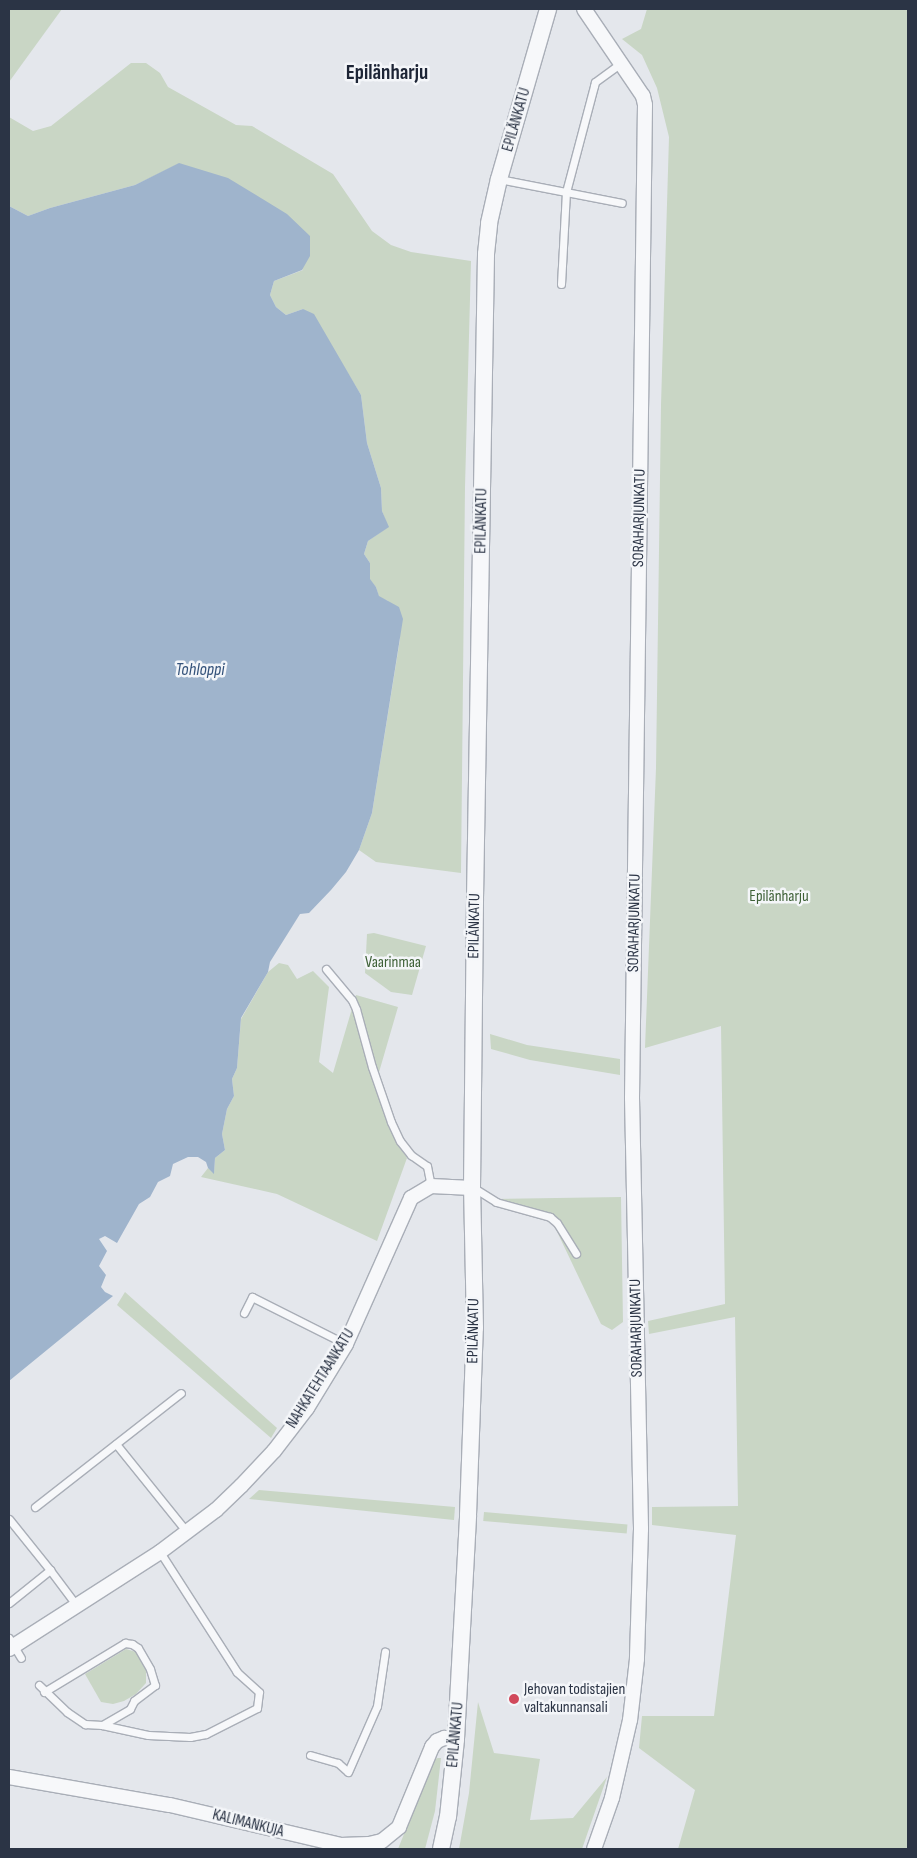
<!DOCTYPE html>
<meta charset="utf-8">
<style>
body{margin:0}
#map{position:relative;width:917px;height:1858px;overflow:hidden;background:#e4e7ec;font-family:"Sofia Sans Condensed",sans-serif}
div>[style]{position:absolute}
.green>*{inset:0;background:#c9d6c5;transform-origin:0 0}
.water>*{inset:0;background:#9fb4cc}
.roads{filter:drop-shadow(1px 0 #a9aeb7) drop-shadow(-1px 0 #a9aeb7) drop-shadow(0 1px #a9aeb7) drop-shadow(0 -1px #a9aeb7)}
.service>*{height:7px;margin:-3.5px;padding:0 3.5px;transform-origin:3.5px;border-radius:3.5px;background:#f7f8fa}
.minor>*{height:14px;margin:-7px;padding:0 7px;transform-origin:7px;border-radius:7px;background:#f7f8fa}
.tertiary>*{height:16px;margin:-8px;padding:0 8px;transform-origin:8px;border-radius:8px;background:#f7f8fa}
.dots>*{width:14px;height:14px;translate:-50% -50%;box-sizing:border-box;border:2px solid #f4f6f9;border-radius:50%}
span{translate:-50% -50%;white-space:nowrap;text-align:center;line-height:1.15;-webkit-text-stroke:5px #f4f6f9;paint-order:stroke}
.street-label{font-size:16px;color:#2b3445}
.park-label{font-size:16px;color:#3f6138}
.poi-label{font-size:16px;color:#2b3445}
.left{translate:0 -50%;text-align:left}
.water-label{font-size:18px;color:#34527a;font-style:italic}
.district-label{font-size:21px;color:#1d2536;font-weight:700}
.frame{position:absolute;inset:0;border:10px solid #2b3445;pointer-events:none}
</style>
<div id="map">
<div class="green">
<i style="clip-path:polygon(9px 9px,62px 9px,9px 82px)"></i>
<i style="clip-path:polygon(647px 9px,908px 9px,908px 1849px,678px 1849px,695px 1790px,639px 1748px,642px 1716px,714px 1716px,736px 1535px,652px 1525px,652px 1507px,738px 1506px,735px 1317px,649px 1334px,648px 1321px,725px 1304px,721px 1026px,645px 1048px,656px 768px,661px 405px,669px 137px,657px 88px,642px 55px,622px 39px,641px 29px)"></i>
<i style="clip-path:polygon(131px 63px,146px 63px,160px 73px,168px 87px,236px 125px,252px 126px,333px 174px,372px 231px,391px 245px,411px 252px,471px 261px,465px 487px,461px 873px,376px 862px,359px 850px,372px 813px,400px 639px,388px 601px,379px 597px,376px 587px,370px 580px,370px 563px,364px 554px,368px 541px,388px 527px,382px 511px,381px 488px,367px 443px,361px 395px,338px 357px,303px 309px,286px 315px,276px 307px,270px 295px,274px 281px,303px 270px,179px 164px,135px 185px,50px 208px,28px 216px,9px 206px,9px 117px,33px 131px,51px 126px)"></i>
<i style="clip-path:polygon(374px 933px,426px 946px,412px 995px,391px 992px,365px 973px,367px 934px)"></i>
<i style="clip-path:polygon(279px 963px,288px 965px,297px 979px,313px 971px,329px 987px,319px 1062px,333px 1073px,356px 995px,398px 1007px,375px 1086px,389px 1128px,407px 1158px,377px 1241px,277px 1194px,201px 1177px,208px 1168px,214px 1173px,215px 1158px,225px 1150px,222px 1134px,227px 1109px,234px 1096px,232px 1079px,237px 1068px,241px 1019px,268px 972px)"></i>
<i style="clip-path:polygon(490px 1034px,527px 1045px,620px 1059px,620px 1075px,530px 1060px,491px 1049px)"></i>
<i style="clip-path:polygon(621px 1197px,623px 1322px,612px 1330px,601px 1324px,551px 1219px,492px 1204px,493px 1199px)"></i>
<i style="clip-path:polygon(125px 1292px,277px 1428px,271px 1438px,117px 1305px)"></i>
<i style="clip-path:polygon(259px 1490px,455px 1507px,454px 1520px,249px 1499px)"></i>
<i style="left:484px;top:1512px;width:144px;height:9px;rotate:5deg"></i>
<i style="clip-path:polygon(126px 1649px,136px 1652px,146px 1670px,146px 1683px,136px 1694px,124px 1701px,113px 1704px,101px 1702px,85px 1674px)"></i>
<i style="clip-path:polygon(478px 1702px,494px 1753px,540px 1759px,530px 1820px,573px 1818px,607px 1777px,582px 1849px,459px 1849px,469px 1793px)"></i>
<i style="clip-path:polygon(438px 1758px,441px 1758px,435px 1811px,425px 1849px,398px 1849px,434px 1759px)"></i>
</div>
<div class="water">
<i style="clip-path:polygon(179px 163px,228px 178px,287px 214px,310px 236px,310px 256px,302px 270px,274px 281px,270px 295px,276px 307px,286px 315px,303px 309px,314px 314px,361px 395px,367px 443px,381px 488px,382px 511px,389px 527px,368px 541px,364px 554px,370px 563px,370px 579px,376px 587px,379px 596px,399px 607px,403px 619px,372px 813px,359px 850px,346px 872px,331px 890px,309px 913px,300px 914px,270px 962px,268px 972px,241px 1018px,237px 1068px,232px 1079px,234px 1096px,227px 1109px,222px 1134px,225px 1150px,215px 1158px,214px 1174px,208px 1168px,206px 1162px,198px 1157px,188px 1157px,173px 1164px,170px 1176px,158px 1182px,150px 1197px,139px 1204px,117px 1243px,105px 1236px,99px 1239px,107px 1251px,99px 1266px,106px 1275px,101px 1287px,105px 1292px,113px 1296px,9px 1381px,9px 206px,28px 216px,50px 208px,135px 185px)"></i>
</div>
<div class="roads">
<div class="service">
<i style="left:499px;top:179px;width:125px;rotate:11deg"></i>
<i style="left:561px;top:284px;width:92px;rotate:-86.9deg"></i>
<i style="left:566px;top:192px;width:110px;rotate:-75.2deg"></i>
<i style="left:594px;top:86px;width:4px;rotate:-76deg"></i>
<i style="left:595px;top:82px;width:32px;rotate:-36deg"></i>
<i style="left:326px;top:969px;width:40px;rotate:50deg"></i>
<i style="left:352px;top:1000px;width:10px;rotate:66deg"></i>
<i style="left:356px;top:1009px;width:60px;rotate:74.6deg"></i>
<i style="left:372px;top:1067px;width:58px;rotate:70.9deg"></i>
<i style="left:391px;top:1122px;width:21px;rotate:65deg"></i>
<i style="left:400px;top:1141px;width:18px;rotate:52deg"></i>
<i style="left:411px;top:1155px;width:19px;rotate:35deg"></i>
<i style="left:427px;top:1166px;width:20px;rotate:79deg"></i>
<i style="left:474px;top:1188px;width:26px;rotate:32deg"></i>
<i style="left:496px;top:1202px;width:56px;rotate:15.5deg"></i>
<i style="left:550px;top:1217px;width:9px;rotate:41deg"></i>
<i style="left:557px;top:1223px;width:36px;rotate:58deg"></i>
<i style="left:244px;top:1313px;width:18px;rotate:-63deg"></i>
<i style="left:252px;top:1297px;width:105px;rotate:26.6deg"></i>
<i style="left:116px;top:1444px;width:113px;rotate:51.1deg"></i>
<i style="left:35px;top:1507px;width:185px;rotate:-38deg"></i>
<i style="left:9px;top:1519px;width:65px;rotate:51.2deg"></i>
<i style="left:9px;top:1603px;width:53px;rotate:-38.8deg"></i>
<i style="left:50px;top:1570px;width:45px;rotate:53.1deg"></i>
<i style="left:9px;top:1638px;width:23px;rotate:59deg"></i>
<i style="left:39px;top:1685px;width:39px;rotate:44deg"></i>
<i style="left:67px;top:1712px;width:22px;rotate:34deg"></i>
<i style="left:85px;top:1724px;width:17px;rotate:3deg"></i>
<i style="left:102px;top:1725px;width:47px;rotate:12.3deg"></i>
<i style="left:148px;top:1735px;width:42px;rotate:2.7deg"></i>
<i style="left:190px;top:1737px;width:16px;rotate:-11deg"></i>
<i style="left:206px;top:1734px;width:57px;rotate:-27deg"></i>
<i style="left:257px;top:1708px;width:16px;rotate:-83deg"></i>
<i style="left:259px;top:1692px;width:30px;rotate:-138deg"></i>
<i style="left:237px;top:1672px;width:143px;rotate:-122.7deg"></i>
<i style="left:44px;top:1692px;width:95px;rotate:-31.2deg"></i>
<i style="left:125px;top:1643px;width:7px;rotate:8deg"></i>
<i style="left:132px;top:1644px;width:7px;rotate:34deg"></i>
<i style="left:138px;top:1648px;width:24px;rotate:60deg"></i>
<i style="left:150px;top:1669px;width:17px;rotate:73deg"></i>
<i style="left:155px;top:1685px;width:26px;rotate:143deg"></i>
<i style="left:134px;top:1701px;width:9px;rotate:117deg"></i>
<i style="left:130px;top:1709px;width:32px;rotate:150deg"></i>
<i style="left:310px;top:1755px;width:29px;rotate:16deg"></i>
<i style="left:338px;top:1763px;width:13px;rotate:42deg"></i>
<i style="left:348px;top:1772px;width:72px;rotate:-66.3deg"></i>
<i style="left:377px;top:1706px;width:55px;rotate:-81.6deg"></i>
</div>
<div class="minor">
<i style="left:584px;top:9px;width:105px;rotate:55.9deg"></i>
<i style="left:643px;top:96px;width:9px;rotate:77deg"></i>
<i style="left:645px;top:105px;width:993px;rotate:90.75deg"></i>
<i style="left:632px;top:1098px;width:431px;rotate:88.8deg"></i>
<i style="left:641px;top:1529px;width:130px;rotate:91.8deg"></i>
<i style="left:637px;top:1659px;width:61px;rotate:96.5deg"></i>
<i style="left:630px;top:1720px;width:80px;rotate:103deg"></i>
<i style="left:612px;top:1798px;width:54px;rotate:109.4deg"></i>
<i style="left:9px;top:1649px;width:179px;rotate:-32.7deg"></i>
<i style="left:160px;top:1552px;width:70px;rotate:-36.9deg"></i>
<i style="left:216px;top:1510px;width:35px;rotate:-44deg"></i>
<i style="left:241px;top:1486px;width:48px;rotate:-46.7deg"></i>
<i style="left:274px;top:1451px;width:54px;rotate:-52.5deg"></i>
<i style="left:307px;top:1408px;width:75px;rotate:-58.6deg"></i>
<i style="left:346px;top:1344px;width:160px;rotate:-66deg"></i>
<i style="left:411px;top:1198px;width:23px;rotate:-31deg"></i>
<i style="left:431px;top:1186px;width:41px;rotate:2.8deg"></i>
<i style="left:9px;top:1777px;width:163px;rotate:9.9deg"></i>
<i style="left:170px;top:1805px;width:176px;rotate:13.2deg"></i>
<i style="left:341px;top:1845px;width:28px;rotate:-2deg"></i>
<i style="left:369px;top:1844px;width:13px;rotate:-13deg"></i>
<i style="left:382px;top:1841px;width:22px;rotate:-39deg"></i>
<i style="left:399px;top:1827px;width:87px;rotate:-67.6deg"></i>
<i style="left:432px;top:1747px;width:8px;rotate:-50deg"></i>
<i style="left:437px;top:1741px;width:8px;rotate:-23deg"></i>
<i style="left:444px;top:1738px;width:12px;rotate:5deg"></i>
</div>
<div class="tertiary">
<i style="left:441px;top:1849px;width:33px;rotate:-78deg"></i>
<i style="left:448px;top:1817px;width:78px;rotate:-84.1deg"></i>
<i style="left:456px;top:1739px;width:224px;rotate:-86.9deg"></i>
<i style="left:468px;top:1515px;width:187px;rotate:-87.9deg"></i>
<i style="left:475px;top:1328px;width:140px;rotate:-91.2deg"></i>
<i style="left:472px;top:1188px;width:290px;rotate:-89.4deg"></i>
<i style="left:475px;top:898px;width:644px;rotate:-89.02deg"></i>
<i style="left:486px;top:254px;width:31px;rotate:-84deg"></i>
<i style="left:489px;top:223px;width:45px;rotate:-77.2deg"></i>
<i style="left:499px;top:179px;width:177px;rotate:-73.9deg"></i>
</div>
</div>
<div class="dots">
<i style="left:514px;top:1699px;background:#d1495b"></i>
</div>
<div class="street-label">
<span style="left:517px;top:120px;rotate:-74deg">EPILÄNKATU</span>
<span style="left:640px;top:518px;rotate:-89deg">SORAHARJUNKATU</span>
<span style="left:482px;top:521px;rotate:-89deg">EPILÄNKATU</span>
<span style="left:635px;top:923px;rotate:-89deg">SORAHARJUNKATU</span>
<span style="left:475px;top:926px;rotate:-89deg">EPILÄNKATU</span>
<span style="left:637px;top:1328px;rotate:-91deg">SORAHARJUNKATU</span>
<span style="left:474px;top:1331px;rotate:-89deg">EPILÄNKATU</span>
<span style="left:321px;top:1379px;rotate:-58deg">NAHKATEHTAANKATU</span>
<span style="left:456px;top:1735px;rotate:-85deg">EPILÄNKATU</span>
<span style="left:248px;top:1824px;rotate:14deg">KALIMANKUJA</span>
</div>
<div class="park-label">
<span style="left:779px;top:897px">Epilänharju</span>
<span style="left:393px;top:963px">Vaarinmaa</span>
</div>
<div class="poi-label">
<span class="left" style="left:524px;top:1699px">Jehovan todistajien<br>valtakunnansali</span>
</div>
<div class="water-label">
<span style="left:200px;top:670px">Tohloppi</span>
</div>
<div class="district-label">
<span style="left:387px;top:73px">Epilänharju</span>
</div>
<div class="frame"></div>
</div>
